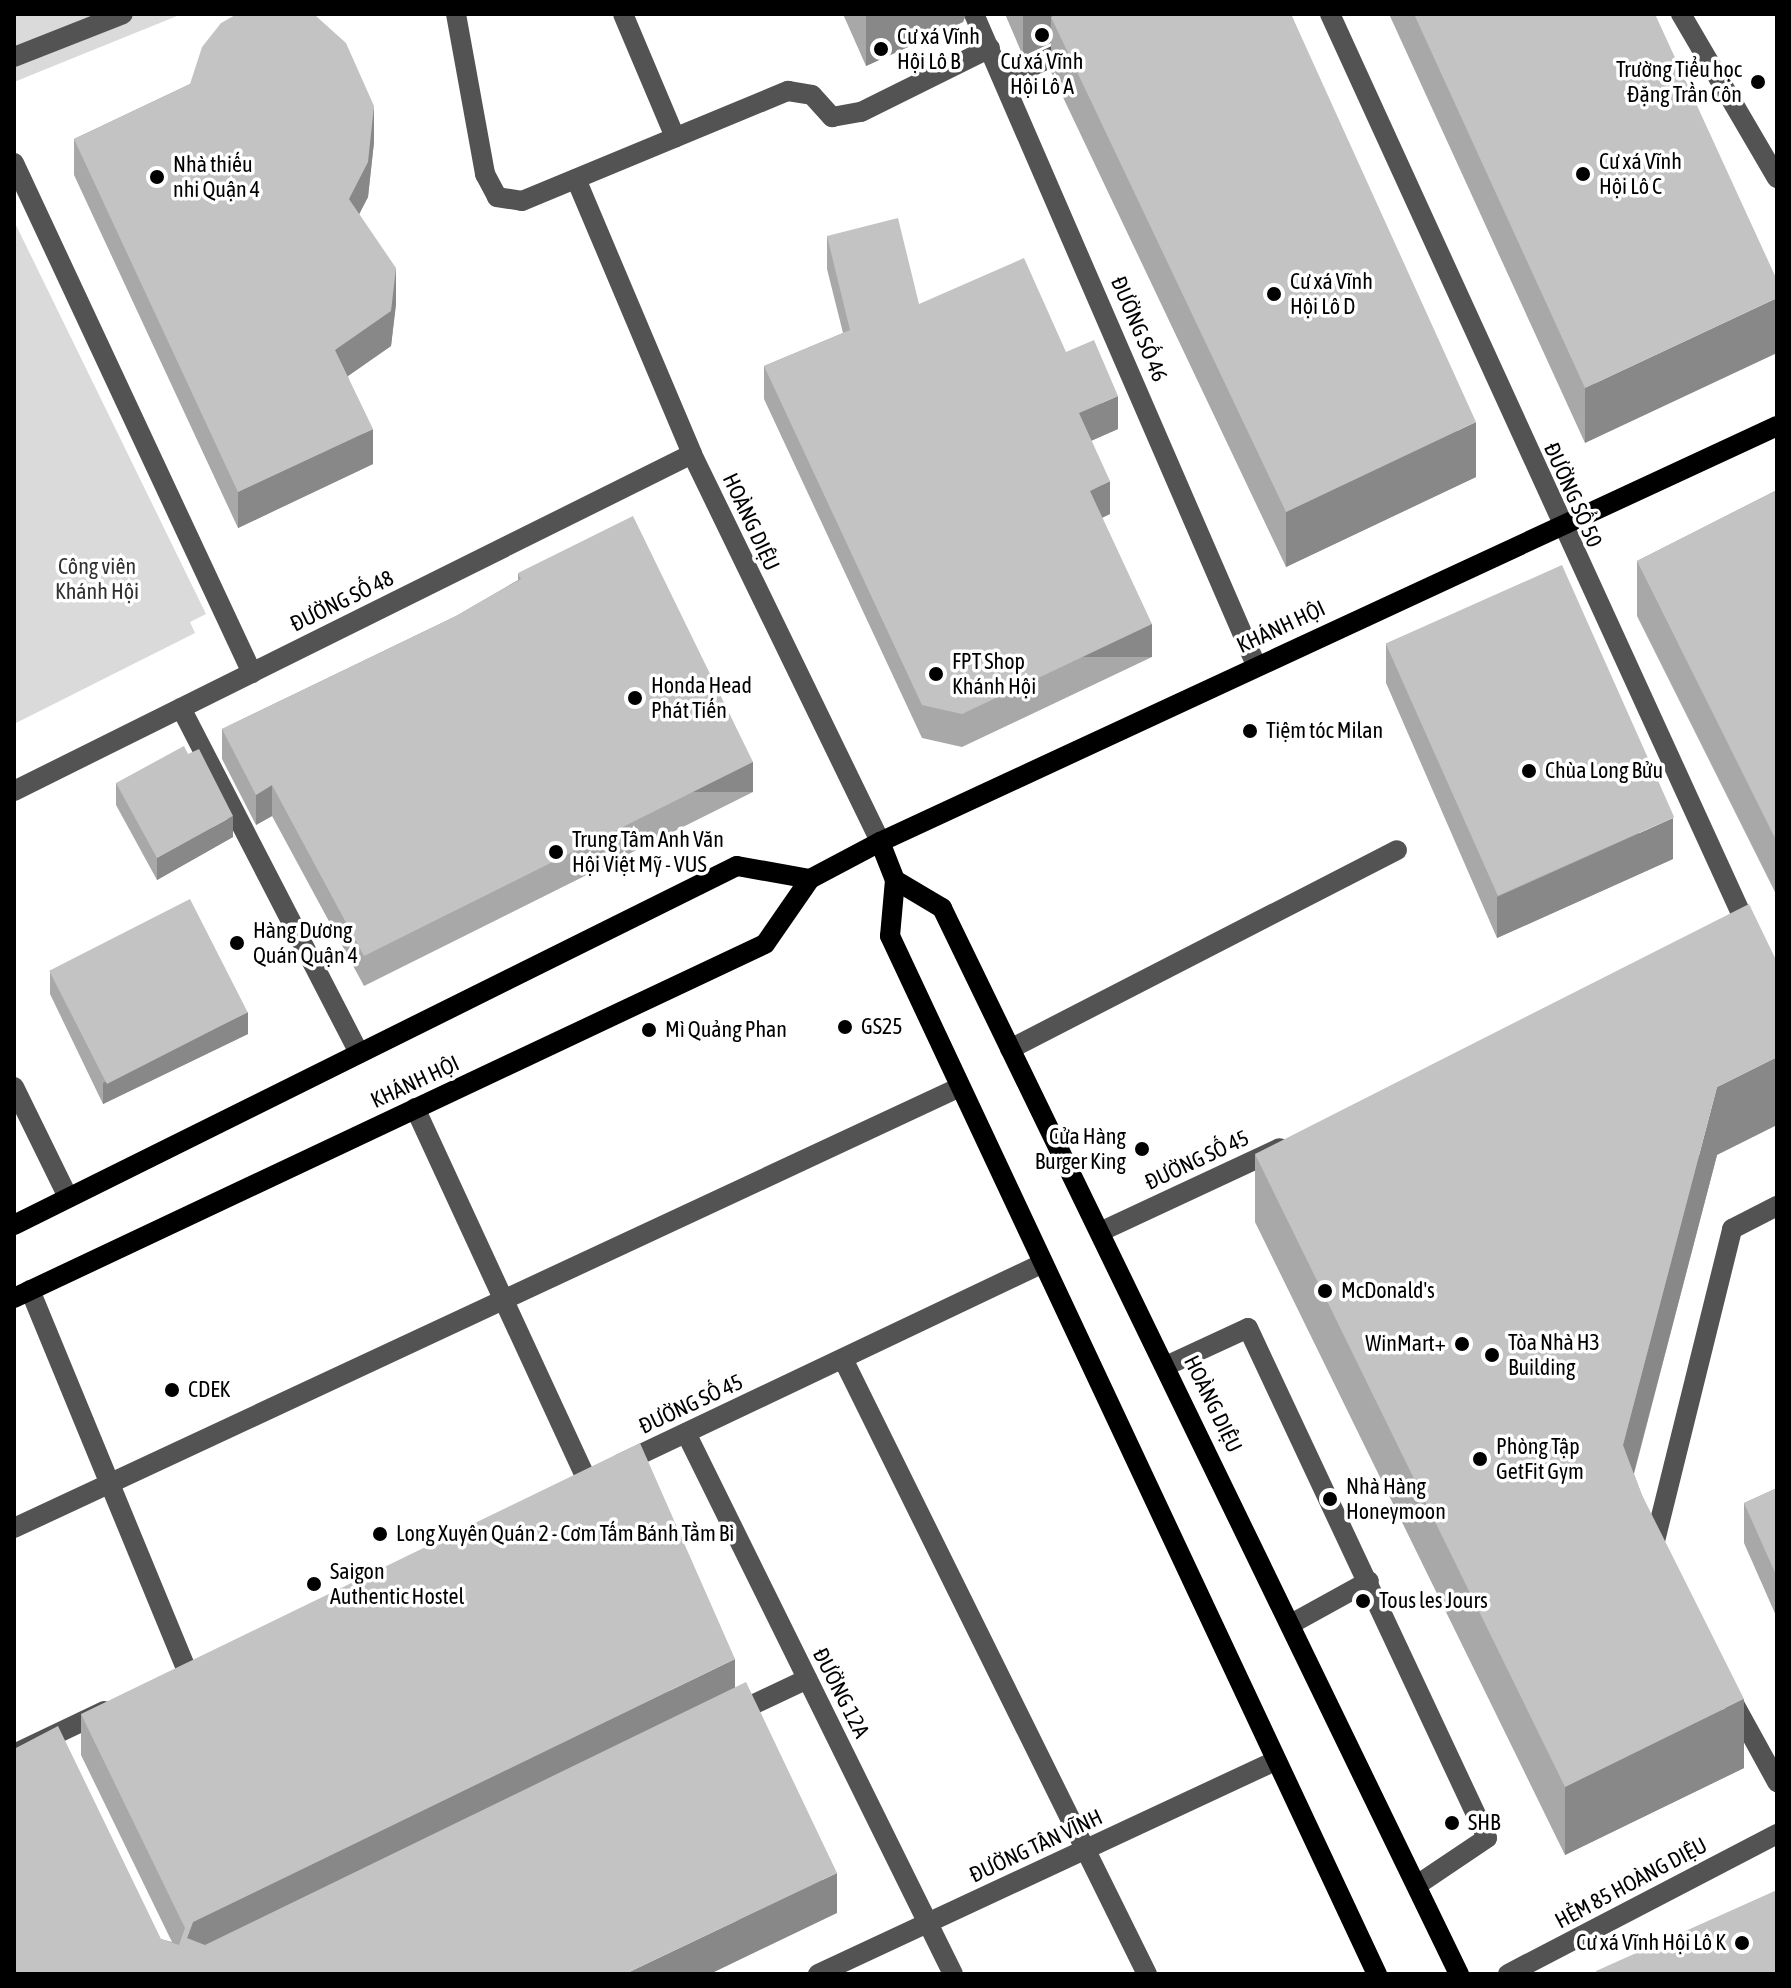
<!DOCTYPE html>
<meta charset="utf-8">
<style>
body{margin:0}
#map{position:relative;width:1791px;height:1988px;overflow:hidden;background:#fff;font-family:"Asap Condensed",sans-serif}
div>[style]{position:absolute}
.green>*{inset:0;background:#dadada}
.minor>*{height:20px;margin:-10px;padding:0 10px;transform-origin:10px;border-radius:10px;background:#535353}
.major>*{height:20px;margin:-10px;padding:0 10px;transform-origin:10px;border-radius:10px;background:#000}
.wall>*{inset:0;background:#a8a8a8}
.shaded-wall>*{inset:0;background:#888;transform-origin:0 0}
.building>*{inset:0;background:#c3c3c3;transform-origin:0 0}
.dots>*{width:22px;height:22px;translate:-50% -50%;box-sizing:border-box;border:4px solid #fff;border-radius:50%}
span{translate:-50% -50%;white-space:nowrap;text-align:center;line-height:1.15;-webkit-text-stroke:7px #fff;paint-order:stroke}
.poi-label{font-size:22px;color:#000}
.left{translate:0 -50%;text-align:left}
.right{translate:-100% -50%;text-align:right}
.street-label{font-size:22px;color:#000}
.park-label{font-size:22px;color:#313131}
.frame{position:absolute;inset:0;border:16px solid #000;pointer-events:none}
</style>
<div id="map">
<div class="green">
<i style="clip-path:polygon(14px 14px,182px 14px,14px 82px)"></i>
<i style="clip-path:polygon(14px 221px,206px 614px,190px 622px,195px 633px,14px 724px)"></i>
</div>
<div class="minor">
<i style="left:456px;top:14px;width:163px;rotate:79.7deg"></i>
<i style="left:485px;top:174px;width:26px;rotate:62deg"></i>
<i style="left:497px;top:197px;width:25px;rotate:9deg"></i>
<i style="left:522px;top:201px;width:288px;rotate:-22.5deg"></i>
<i style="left:788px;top:91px;width:24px;rotate:9deg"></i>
<i style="left:812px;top:95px;width:30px;rotate:48deg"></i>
<i style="left:832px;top:117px;width:29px;rotate:-10deg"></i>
<i style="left:861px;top:112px;width:144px;rotate:-26.4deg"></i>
<i style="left:623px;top:14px;width:134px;rotate:67.1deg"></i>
<i style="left:974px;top:14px;width:709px;rotate:66.58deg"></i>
<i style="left:1330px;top:14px;width:1008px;rotate:65.44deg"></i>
<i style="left:1681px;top:14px;width:190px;rotate:59.7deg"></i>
<i style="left:14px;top:57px;width:117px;rotate:-21.5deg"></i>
<i style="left:1005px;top:79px;width:75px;rotate:-25.2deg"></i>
<i style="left:14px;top:163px;width:563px;rotate:64.98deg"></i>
<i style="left:576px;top:179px;width:298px;rotate:67.1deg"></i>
<i style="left:692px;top:454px;width:431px;rotate:64.1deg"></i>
<i style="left:181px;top:708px;width:384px;rotate:62.7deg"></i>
<i style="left:14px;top:791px;width:757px;rotate:-26.43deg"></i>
<i style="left:1010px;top:1049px;width:435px;rotate:-27.2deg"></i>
<i style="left:14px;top:1087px;width:123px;rotate:63.9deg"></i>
<i style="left:415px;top:1108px;width:410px;rotate:65.2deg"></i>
<i style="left:1102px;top:1231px;width:196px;rotate:-25deg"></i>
<i style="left:30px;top:1290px;width:412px;rotate:67.6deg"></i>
<i style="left:843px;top:1359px;width:686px;rotate:63.7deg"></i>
<i style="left:1168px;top:1365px;width:88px;rotate:-24.8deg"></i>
<i style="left:1248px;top:1328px;width:563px;rotate:64.89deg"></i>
<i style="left:1487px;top:1838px;width:84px;rotate:146.1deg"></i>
<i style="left:686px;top:1433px;width:603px;rotate:63.73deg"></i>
<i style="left:620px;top:1464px;width:468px;rotate:-25.4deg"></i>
<i style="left:14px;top:1528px;width:1042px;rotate:-24.99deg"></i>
<i style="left:1652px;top:1553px;width:334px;rotate:-76.1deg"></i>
<i style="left:1732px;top:1229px;width:51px;rotate:-27.1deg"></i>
<i style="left:1291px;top:1624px;width:89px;rotate:-28.9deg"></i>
<i style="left:1732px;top:1700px;width:94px;rotate:61.2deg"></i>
<i style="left:731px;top:1715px;width:84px;rotate:-25.3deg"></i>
<i style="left:14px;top:1754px;width:100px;rotate:-25.5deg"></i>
<i style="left:818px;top:1974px;width:504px;rotate:-24.99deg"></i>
<i style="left:1508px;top:1974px;width:303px;rotate:-27.5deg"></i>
</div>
<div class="major">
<i style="left:880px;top:842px;width:41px;rotate:68.5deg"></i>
<i style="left:895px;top:880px;width:56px;rotate:95.1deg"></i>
<i style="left:890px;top:936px;width:1147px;rotate:64.87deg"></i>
<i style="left:895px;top:880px;width:55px;rotate:30.8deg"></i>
<i style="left:942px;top:908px;width:1185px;rotate:64.13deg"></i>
<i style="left:14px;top:1225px;width:807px;rotate:-26.41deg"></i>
<i style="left:737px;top:866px;width:74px;rotate:10.1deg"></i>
<i style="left:14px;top:1298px;width:830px;rotate:-25.24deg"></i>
<i style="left:765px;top:944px;width:79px;rotate:-55.3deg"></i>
<i style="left:810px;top:879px;width:79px;rotate:-27.9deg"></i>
<i style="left:880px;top:842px;width:989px;rotate:-24.88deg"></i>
</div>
<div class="wall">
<i style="clip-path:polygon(843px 14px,966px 14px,963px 22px,866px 66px)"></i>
<i style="clip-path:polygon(1005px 14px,1291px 14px,1476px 477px,1286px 567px,1051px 72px,1051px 43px,1023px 56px)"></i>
<i style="clip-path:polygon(1389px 14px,1655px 14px,1585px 443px)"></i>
<i style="clip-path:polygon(190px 84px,374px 142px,368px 197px,359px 214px,396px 304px,391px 346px,348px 376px,373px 464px,238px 528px,74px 175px,74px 139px)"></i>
<i style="clip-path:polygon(827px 236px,919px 304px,1066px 352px,1118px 429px,1091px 441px,1110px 514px,1102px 518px,1152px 657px,962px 747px,922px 738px,764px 399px,764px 366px,843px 333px,827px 269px)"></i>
<i style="clip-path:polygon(1777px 490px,1777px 896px,1637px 616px,1637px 561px)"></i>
<i style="clip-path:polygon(518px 573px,753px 792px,364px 986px,272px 816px,256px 825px,222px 759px,222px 729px,456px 616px,518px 580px)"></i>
<i style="clip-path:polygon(1386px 643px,1673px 859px,1497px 938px,1386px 683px)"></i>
<i style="clip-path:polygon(116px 783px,233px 837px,157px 880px,116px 805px)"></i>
<i style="clip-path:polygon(50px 972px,248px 1034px,103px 1104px,50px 994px)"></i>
<i style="clip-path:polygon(1255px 1154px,1717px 1155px,1634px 1474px,1744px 1768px,1565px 1855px,1255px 1222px)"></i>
<i style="clip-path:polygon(1777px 1488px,1777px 1618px,1744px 1543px,1744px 1503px)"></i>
<i style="clip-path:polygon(735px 1688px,837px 1913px,14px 1974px,161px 1939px,172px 1942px,81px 1755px,81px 1714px)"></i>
</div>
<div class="shaded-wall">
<i style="clip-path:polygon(866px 14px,966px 14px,963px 22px,866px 66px)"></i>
<i style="clip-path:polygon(1023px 14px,1111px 14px,1051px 17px,1051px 43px,1023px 56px)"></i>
<i style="clip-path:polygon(374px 106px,374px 142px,368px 197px,349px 234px,349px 199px)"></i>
<i style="clip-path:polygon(396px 268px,396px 304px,391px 346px,335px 385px,335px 350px)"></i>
<i style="clip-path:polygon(1777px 298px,1777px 353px,1585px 443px,1585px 388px)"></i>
<i style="clip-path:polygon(1118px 396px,1118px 429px,1079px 446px,1079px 413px)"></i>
<i style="clip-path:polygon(1476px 422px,1476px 477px,1286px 567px,1286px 512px)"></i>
<i style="clip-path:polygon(373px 429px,373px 464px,238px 528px,238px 492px)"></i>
<i style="clip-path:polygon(1110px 481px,1110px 514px,1090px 523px,1090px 491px)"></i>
<i style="left:1152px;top:624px;width:33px;height:210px;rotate:90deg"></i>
<i style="left:753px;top:762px;width:30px;height:435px;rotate:90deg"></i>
<i style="clip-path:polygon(272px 785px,272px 816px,256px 825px,256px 795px)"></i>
<i style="clip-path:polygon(233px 816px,233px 837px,157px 880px,157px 858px)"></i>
<i style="clip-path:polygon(1673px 818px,1673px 859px,1497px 938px,1497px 897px)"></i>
<i style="clip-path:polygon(248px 1012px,248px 1034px,103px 1104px,103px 1083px)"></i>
<i style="clip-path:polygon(1777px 1057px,1777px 1125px,1717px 1155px,1623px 1514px,1623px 1445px,1717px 1087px)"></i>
<i style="clip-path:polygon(735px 1659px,735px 1699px,193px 1962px,187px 1938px,193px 1922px)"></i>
<i style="clip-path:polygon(1744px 1699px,1744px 1768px,1565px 1855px,1565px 1787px)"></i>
<i style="clip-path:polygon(837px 1873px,837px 1913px,710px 1974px,625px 1974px)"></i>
</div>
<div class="building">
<i style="clip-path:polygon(237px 14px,310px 14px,316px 16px,346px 43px,374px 106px,368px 162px,349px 199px,396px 268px,391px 311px,335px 350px,373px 429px,238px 492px,74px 139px,190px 84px,202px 47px,221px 23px)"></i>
<i style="clip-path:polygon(1056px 14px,1291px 14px,1476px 422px,1286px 512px,1051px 17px)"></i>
<i style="clip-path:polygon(1414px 14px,1655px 14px,1777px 280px,1777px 298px,1585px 388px)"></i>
<i style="clip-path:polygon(898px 218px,919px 304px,1024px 258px,1066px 352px,1094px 340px,1118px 396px,1079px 413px,1110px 481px,1090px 491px,1152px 624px,962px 714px,922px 705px,764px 366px,850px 330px,827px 236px)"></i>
<i style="clip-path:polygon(1777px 490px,1777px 842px,1637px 561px)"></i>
<i style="clip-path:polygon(633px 516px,753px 762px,364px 956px,272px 785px,256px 795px,222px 729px,456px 616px,521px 579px,518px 573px)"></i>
<i style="left:1562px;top:565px;width:276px;height:193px;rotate:66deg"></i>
<i style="clip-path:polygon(184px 746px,188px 754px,199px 749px,233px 816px,157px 858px,116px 783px)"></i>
<i style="left:190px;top:899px;width:127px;height:158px;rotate:63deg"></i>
<i style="clip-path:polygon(1749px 904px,1777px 962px,1777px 1057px,1717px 1087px,1623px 1445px,1641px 1493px,1744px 1699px,1565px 1787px,1255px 1154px)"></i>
<i style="clip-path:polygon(640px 1443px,735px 1659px,193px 1922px,187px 1938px,205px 1945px,746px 1682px,837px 1873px,625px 1974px,14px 1974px,14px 1749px,58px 1726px,161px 1939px,179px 1945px,185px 1928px,81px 1714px)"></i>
<i style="clip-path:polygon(1777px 1488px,1777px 1577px,1744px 1503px)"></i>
<i style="clip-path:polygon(1777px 1890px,1777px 1974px,1597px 1974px,1596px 1971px)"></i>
</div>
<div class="dots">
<i style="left:1042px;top:35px;background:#000"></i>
<i style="left:881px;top:49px;background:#000"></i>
<i style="left:1758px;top:82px;background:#000"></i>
<i style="left:1583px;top:174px;background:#000"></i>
<i style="left:157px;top:177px;background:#000"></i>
<i style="left:1274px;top:294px;background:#000"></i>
<i style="left:936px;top:674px;background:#000"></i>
<i style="left:635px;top:698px;background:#000"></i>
<i style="left:1250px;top:731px;background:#000"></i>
<i style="left:1529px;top:771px;background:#000"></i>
<i style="left:556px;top:852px;background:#000"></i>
<i style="left:237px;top:943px;background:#000"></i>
<i style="left:845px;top:1027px;background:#000"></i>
<i style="left:649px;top:1030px;background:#000"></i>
<i style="left:1142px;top:1149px;background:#000"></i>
<i style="left:1325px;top:1291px;background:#000"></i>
<i style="left:1462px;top:1344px;background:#000"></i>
<i style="left:1492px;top:1355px;background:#000"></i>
<i style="left:172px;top:1390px;background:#000"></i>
<i style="left:1480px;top:1459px;background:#000"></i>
<i style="left:1330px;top:1499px;background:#000"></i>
<i style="left:380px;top:1534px;background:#000"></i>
<i style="left:314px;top:1584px;background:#000"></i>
<i style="left:1363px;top:1601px;background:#000"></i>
<i style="left:1452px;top:1823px;background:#000"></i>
<i style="left:1742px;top:1943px;background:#000"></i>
</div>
<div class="poi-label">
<span class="left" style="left:897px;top:49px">Cư xá Vĩnh<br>Hội Lô B</span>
<span style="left:1042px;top:74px">Cư xá Vĩnh<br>Hội Lô A</span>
<span class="right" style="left:1742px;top:82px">Trường Tiểu học<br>Đặng Trần Côn</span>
<span class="left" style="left:1599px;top:174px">Cư xá Vĩnh<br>Hội Lô C</span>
<span class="left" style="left:173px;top:177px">Nhà thiếu<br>nhi Quận 4</span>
<span class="left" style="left:1290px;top:294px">Cư xá Vĩnh<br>Hội Lô D</span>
<span class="left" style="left:952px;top:674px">FPT Shop<br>Khánh Hội</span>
<span class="left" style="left:651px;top:698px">Honda Head<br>Phát Tiến</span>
<span class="left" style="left:1266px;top:731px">Tiệm tóc Milan</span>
<span class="left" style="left:1545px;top:771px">Chùa Long Bửu</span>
<span class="left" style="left:572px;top:852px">Trung Tâm Anh Văn<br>Hội Việt Mỹ - VUS</span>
<span class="left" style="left:253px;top:943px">Hàng Dương<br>Quán Quận 4</span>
<span class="left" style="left:861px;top:1027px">GS25</span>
<span class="left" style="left:665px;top:1030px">Mì Quảng Phan</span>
<span class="right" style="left:1126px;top:1149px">Cửa Hàng<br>Burger King</span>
<span class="left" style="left:1341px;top:1291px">McDonald's</span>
<span class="left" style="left:1508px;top:1355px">Tòa Nhà H3<br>Building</span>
<span class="right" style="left:1446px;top:1344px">WinMart+</span>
<span class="left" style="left:188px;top:1390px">CDEK</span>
<span class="left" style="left:1496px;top:1459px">Phòng Tập<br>GetFit Gym</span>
<span class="left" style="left:1346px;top:1499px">Nhà Hàng<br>Honeymoon</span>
<span class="left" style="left:396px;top:1534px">Long Xuyên Quán 2 - Cơm Tấm Bánh Tằm Bì</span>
<span class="left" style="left:330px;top:1584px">Saigon<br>Authentic Hostel</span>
<span class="left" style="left:1379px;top:1601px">Tous les Jours</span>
<span class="left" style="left:1468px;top:1823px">SHB</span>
<span class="right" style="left:1726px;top:1943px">Cư xá Vĩnh Hội Lô K</span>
</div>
<div class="street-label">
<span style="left:1139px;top:329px;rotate:67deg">ĐƯỜNG SỐ 46</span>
<span style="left:1573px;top:495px;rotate:66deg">ĐƯỜNG SỐ 50</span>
<span style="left:751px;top:522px;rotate:65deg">HOÀNG DIỆU</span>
<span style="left:342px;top:601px;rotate:-26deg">ĐƯỜNG SỐ 48</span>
<span style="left:1281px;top:627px;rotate:-25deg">KHÁNH HỘI</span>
<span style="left:415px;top:1082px;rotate:-25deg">KHÁNH HỘI</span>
<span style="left:1197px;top:1160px;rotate:-25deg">ĐƯỜNG SỐ 45</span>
<span style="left:691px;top:1404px;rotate:-25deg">ĐƯỜNG SỐ 45</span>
<span style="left:1213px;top:1404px;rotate:64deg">HOÀNG DIỆU</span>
<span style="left:841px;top:1693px;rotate:63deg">ĐƯỜNG 12A</span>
<span style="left:1036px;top:1846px;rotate:-25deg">ĐƯỜNG TÂN VĨNH</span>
<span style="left:1631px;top:1883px;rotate:-28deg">HẺM 85 HOÀNG DIỆU</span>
</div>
<div class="park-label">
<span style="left:97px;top:579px">Công viên<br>Khánh Hội</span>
</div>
<div class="frame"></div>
</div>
